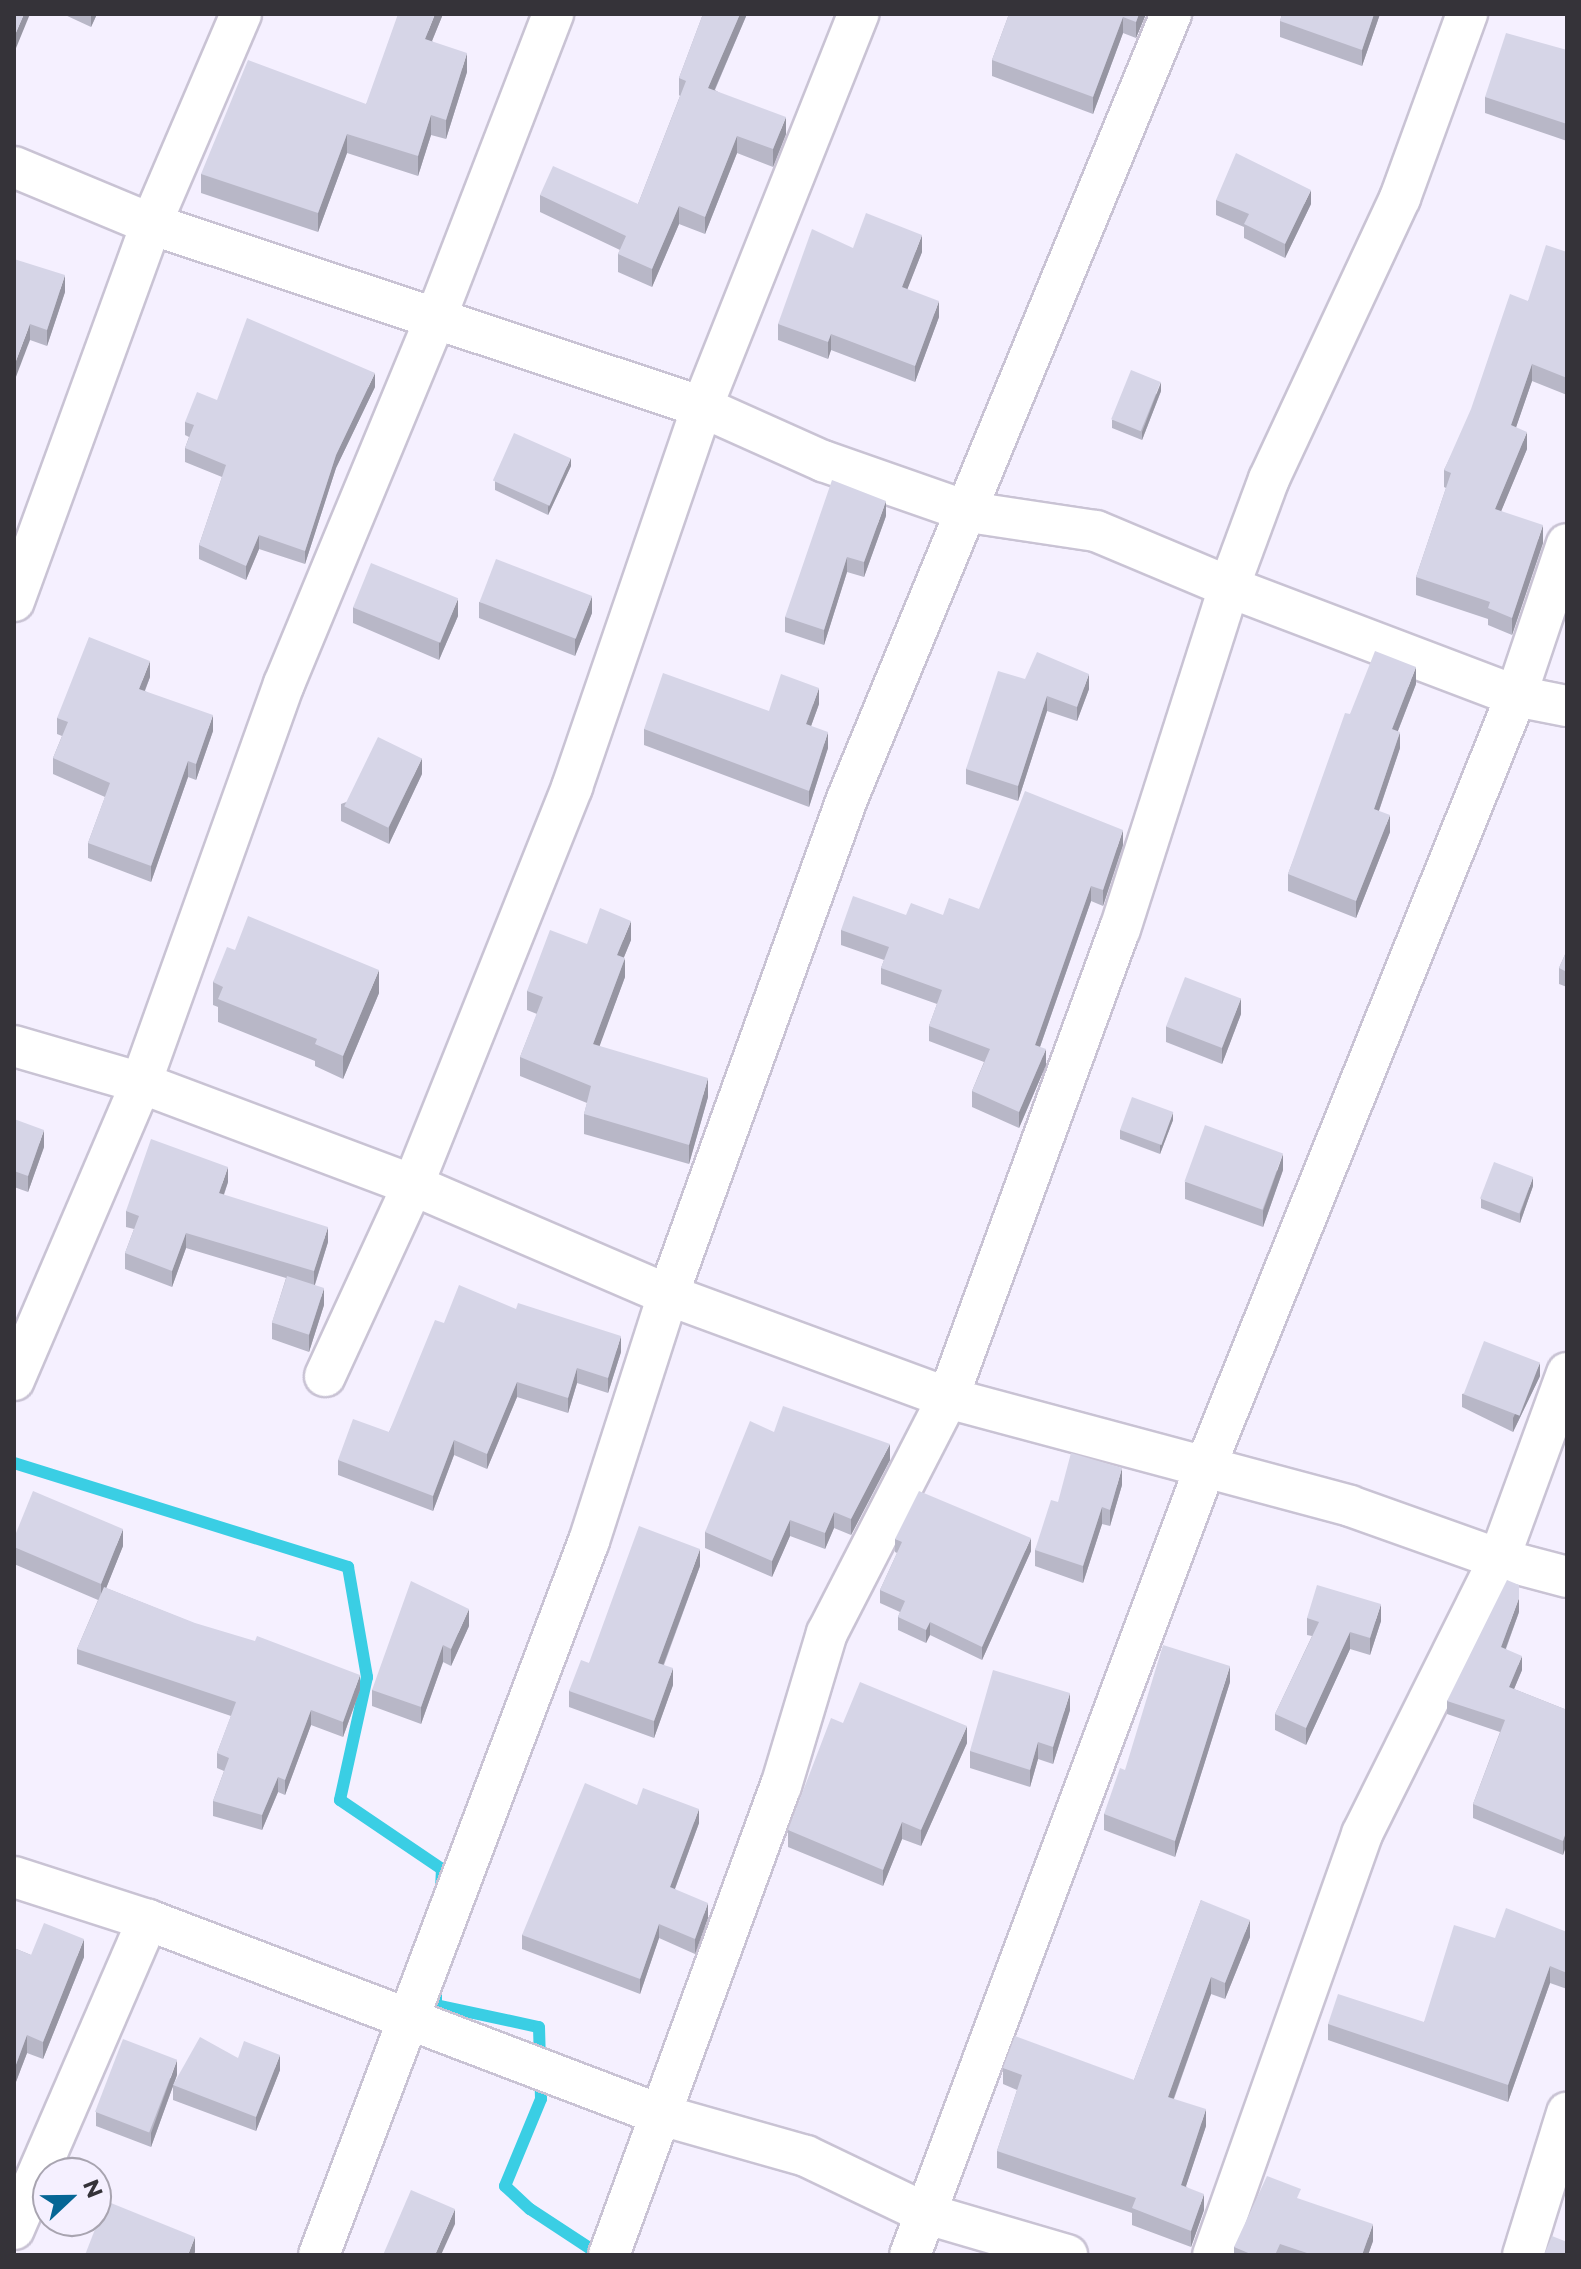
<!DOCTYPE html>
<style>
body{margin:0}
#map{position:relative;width:1581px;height:2269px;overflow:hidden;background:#f5f0ff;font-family:Montserrat,sans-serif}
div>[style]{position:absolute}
.stream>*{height:12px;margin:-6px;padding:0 6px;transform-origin:6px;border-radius:6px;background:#3acee4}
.roads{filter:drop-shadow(2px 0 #c9c3d4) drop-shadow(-2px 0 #c9c3d4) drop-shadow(0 2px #c9c3d4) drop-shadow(0 -2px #c9c3d4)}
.street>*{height:40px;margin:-20px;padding:0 20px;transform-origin:20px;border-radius:20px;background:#fff}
.wall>*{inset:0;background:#b8b7c7}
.shaded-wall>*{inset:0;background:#9695a2}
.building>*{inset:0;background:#d6d5e7;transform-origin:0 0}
span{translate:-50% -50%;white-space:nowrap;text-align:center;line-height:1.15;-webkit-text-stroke:6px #f5f0ff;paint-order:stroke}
.frame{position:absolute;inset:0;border:16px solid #353339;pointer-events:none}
.north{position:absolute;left:32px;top:2157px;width:80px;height:80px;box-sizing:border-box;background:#f5f0ff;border:2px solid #a8a4b0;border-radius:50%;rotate:68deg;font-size:22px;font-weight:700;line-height:32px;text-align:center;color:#353339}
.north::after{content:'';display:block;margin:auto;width:28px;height:36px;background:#066695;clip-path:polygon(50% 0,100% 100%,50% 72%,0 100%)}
</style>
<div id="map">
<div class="stream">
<i style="left:14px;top:1463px;width:350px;rotate:17.3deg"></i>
<i style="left:348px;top:1567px;width:112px;rotate:80.2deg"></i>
<i style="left:367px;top:1677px;width:126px;rotate:102.4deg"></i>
<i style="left:340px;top:1800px;width:123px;rotate:34.1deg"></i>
<i style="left:442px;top:1869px;width:18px;rotate:93deg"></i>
<i style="left:436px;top:1990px;width:15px;rotate:90deg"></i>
<i style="left:436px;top:2005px;width:105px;rotate:12.1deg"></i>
<i style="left:539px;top:2027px;width:72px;rotate:88.4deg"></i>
<i style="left:541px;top:2099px;width:94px;rotate:112.5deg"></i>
<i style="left:505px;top:2186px;width:34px;rotate:43deg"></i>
<i style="left:530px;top:2209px;width:84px;rotate:33.3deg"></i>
</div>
<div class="roads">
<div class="street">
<i style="left:14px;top:167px;width:148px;rotate:22.6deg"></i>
<i style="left:151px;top:224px;width:581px;rotate:18.37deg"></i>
<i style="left:702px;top:407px;width:133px;rotate:24.1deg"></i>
<i style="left:823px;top:461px;width:155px;rotate:19.3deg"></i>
<i style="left:969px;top:512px;width:128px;rotate:8.5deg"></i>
<i style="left:1096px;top:531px;width:144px;rotate:22.8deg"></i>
<i style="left:1229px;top:587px;width:307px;rotate:20.8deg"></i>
<i style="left:1516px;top:696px;width:52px;rotate:11.1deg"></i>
<i style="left:14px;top:601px;width:401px;rotate:-70deg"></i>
<i style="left:151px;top:224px;width:228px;rotate:-66.8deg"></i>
<i style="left:14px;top:1046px;width:132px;rotate:16.2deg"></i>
<i style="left:141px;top:1083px;width:290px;rotate:20.6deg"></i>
<i style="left:413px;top:1185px;width:278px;rotate:23.3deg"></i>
<i style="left:668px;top:1295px;width:298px;rotate:20.2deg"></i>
<i style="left:948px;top:1398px;width:416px;rotate:15deg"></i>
<i style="left:1350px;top:1506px;width:158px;rotate:19.6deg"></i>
<i style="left:1499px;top:1559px;width:70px;rotate:14.8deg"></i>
<i style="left:325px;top:1376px;width:210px;rotate:-65.3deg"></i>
<i style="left:413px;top:1185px;width:429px;rotate:-68.2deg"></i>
<i style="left:572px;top:787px;width:402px;rotate:-71.1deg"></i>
<i style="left:702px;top:407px;width:423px;rotate:-68.3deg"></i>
<i style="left:14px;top:1380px;width:323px;rotate:-66.8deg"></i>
<i style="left:141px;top:1083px;width:424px;rotate:-70.3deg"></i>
<i style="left:284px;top:684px;width:394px;rotate:-67.5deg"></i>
<i style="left:435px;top:320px;width:328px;rotate:-68.9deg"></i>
<i style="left:14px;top:1877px;width:141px;rotate:17.8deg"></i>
<i style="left:148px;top:1920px;width:549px;rotate:20.81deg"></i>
<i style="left:661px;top:2115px;width:151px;rotate:15.8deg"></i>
<i style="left:806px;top:2156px;width:134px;rotate:25.6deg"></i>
<i style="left:927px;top:2214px;width:146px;rotate:16.3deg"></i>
<i style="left:14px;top:2229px;width:337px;rotate:-66.6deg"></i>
<i style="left:319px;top:2255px;width:763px;rotate:-69.29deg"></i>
<i style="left:589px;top:1541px;width:258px;rotate:-72.2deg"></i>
<i style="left:668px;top:1295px;width:527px;rotate:-70.16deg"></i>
<i style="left:847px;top:799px;width:849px;rotate:-67.57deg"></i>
<i style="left:609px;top:2255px;width:500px;rotate:-69.9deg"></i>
<i style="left:781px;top:1786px;width:160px;rotate:-73.3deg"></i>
<i style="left:827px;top:1633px;width:264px;rotate:-62.8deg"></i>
<i style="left:948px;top:1398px;width:500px;rotate:-69.9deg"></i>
<i style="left:1120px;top:929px;width:359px;rotate:-72.3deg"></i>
<i style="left:1229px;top:587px;width:115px;rotate:-69.7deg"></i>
<i style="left:1269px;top:479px;width:310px;rotate:-65deg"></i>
<i style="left:1400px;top:198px;width:196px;rotate:-70deg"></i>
<i style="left:910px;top:2255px;width:844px;rotate:-69.46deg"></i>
<i style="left:1206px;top:1465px;width:829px;rotate:-68.04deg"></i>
<i style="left:1516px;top:696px;width:160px;rotate:-71.5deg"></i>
<i style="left:1213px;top:2255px;width:447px;rotate:-70.5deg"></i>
<i style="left:1362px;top:1834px;width:307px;rotate:-63.5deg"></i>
<i style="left:1499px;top:1559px;width:198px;rotate:-69.9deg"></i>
<i style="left:1523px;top:2255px;width:149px;rotate:-72.8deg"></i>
</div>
</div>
<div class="wall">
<i style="clip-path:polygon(63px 14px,97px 14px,91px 27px)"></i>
<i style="clip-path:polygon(443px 14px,432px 41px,467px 72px,446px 139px,431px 135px,418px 176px,347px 153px,318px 232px,201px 193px,201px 174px,366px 104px)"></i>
<i style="clip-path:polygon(703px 14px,747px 14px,715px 90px,786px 134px,773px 167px,737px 153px,705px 234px,679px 224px,652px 287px,618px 272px,618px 254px,620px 250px,540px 212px,540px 195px,638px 204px,680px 96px,679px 95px,679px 78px)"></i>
<i style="clip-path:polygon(1009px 14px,1146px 14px,1136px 38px,1123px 33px,1093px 114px,992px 76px,992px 60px)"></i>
<i style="clip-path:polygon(1282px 14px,1380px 14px,1362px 66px,1280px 37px,1280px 21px)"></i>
<i style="clip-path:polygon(1567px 50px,1567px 141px,1485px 113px,1485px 97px)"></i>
<i style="clip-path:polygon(1216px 200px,1311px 204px,1285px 258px,1244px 238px,1244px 227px,1216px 215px)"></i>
<i style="clip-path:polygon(853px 248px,922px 252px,907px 289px,939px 317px,915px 382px,831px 350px,828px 359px,778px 340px,778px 324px)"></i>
<i style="clip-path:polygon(1567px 252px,1567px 395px,1532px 381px,1516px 427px,1527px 449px,1501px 511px,1543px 543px,1512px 635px,1488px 625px,1488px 619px,1416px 595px,1416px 577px,1446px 488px,1444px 487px,1444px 470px,1528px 301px)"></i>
<i style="clip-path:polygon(14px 259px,65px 292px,47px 346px,30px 340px)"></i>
<i style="clip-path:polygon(375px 387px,336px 468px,305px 564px,259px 549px,246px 580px,199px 559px,199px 545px,222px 477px,185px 462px,185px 448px,189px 437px,185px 435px,185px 422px,217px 400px)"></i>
<i style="clip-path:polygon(1161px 391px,1142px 440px,1112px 428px,1112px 420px)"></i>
<i style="clip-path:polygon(571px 466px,548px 515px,495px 490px,495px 481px)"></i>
<i style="clip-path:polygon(886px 516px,864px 577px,847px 572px,824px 645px,785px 632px,785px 617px)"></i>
<i style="clip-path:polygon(479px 602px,592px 613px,575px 656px,479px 618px)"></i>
<i style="clip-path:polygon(353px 607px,458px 616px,439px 660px,353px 623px)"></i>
<i style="clip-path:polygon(150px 677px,145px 691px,213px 731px,196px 780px,188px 777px,151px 882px,88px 858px,88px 843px,105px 797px,53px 774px,53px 758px,62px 736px,57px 734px,57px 718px)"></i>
<i style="clip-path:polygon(1025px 679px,1089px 689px,1077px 721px,1047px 711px,1018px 801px,966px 784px,966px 769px)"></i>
<i style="clip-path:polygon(1416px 684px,1398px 731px,1400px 748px,1379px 811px,1390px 832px,1356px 918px,1288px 891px,1288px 874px,1350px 714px)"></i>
<i style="clip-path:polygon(819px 704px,811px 726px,828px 748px,809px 807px,644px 745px,644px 729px)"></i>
<i style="clip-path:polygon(422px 774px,389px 844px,341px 821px,341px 804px)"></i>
<i style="clip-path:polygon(1123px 845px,1103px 906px,1091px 901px,1040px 1047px,1046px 1065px,1019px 1128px,972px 1107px,972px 1091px,984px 1062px,929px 1041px,929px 1026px,937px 1004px,881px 984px,881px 968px,884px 960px,841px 945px,841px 930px,906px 915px,943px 915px,979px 909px)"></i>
<i style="clip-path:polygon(631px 940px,624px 957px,625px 977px,599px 1046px,708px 1097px,689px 1164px,584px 1134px,584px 1114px,587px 1103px,520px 1076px,520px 1057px,537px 1014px,527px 1010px,527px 991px,587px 944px)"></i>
<i style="clip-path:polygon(235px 950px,379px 993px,343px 1079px,315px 1066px,315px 1061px,218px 1022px,218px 1007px,213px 1005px,213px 982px)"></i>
<i style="clip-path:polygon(1567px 950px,1567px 987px,1559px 984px,1559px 968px)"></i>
<i style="clip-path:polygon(1241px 1014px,1222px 1064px,1166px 1042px,1166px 1026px)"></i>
<i style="clip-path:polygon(14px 1119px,44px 1147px,28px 1192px,14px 1187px)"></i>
<i style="clip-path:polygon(1173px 1120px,1160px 1154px,1120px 1139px,1120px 1130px)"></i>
<i style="clip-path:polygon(1283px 1170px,1263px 1227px,1185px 1199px,1185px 1182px)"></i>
<i style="clip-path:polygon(228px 1182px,224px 1195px,328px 1242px,315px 1285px,324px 1305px,309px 1352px,272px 1339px,272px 1323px,286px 1278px,186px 1248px,172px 1287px,125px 1269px,125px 1253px,134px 1229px,126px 1227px,126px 1211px)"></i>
<i style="clip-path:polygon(1533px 1186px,1520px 1223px,1481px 1208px,1481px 1199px)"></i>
<i style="clip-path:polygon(516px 1309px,621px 1352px,608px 1393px,577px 1383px,568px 1413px,517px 1397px,487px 1469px,454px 1455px,433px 1511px,338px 1475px,338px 1460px,389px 1432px,444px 1323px)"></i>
<i style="clip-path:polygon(1540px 1376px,1513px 1432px,1462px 1407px,1462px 1394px)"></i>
<i style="clip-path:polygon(774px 1432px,890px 1460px,851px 1535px,834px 1528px,825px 1549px,790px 1536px,772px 1577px,705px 1548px,705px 1532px)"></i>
<i style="clip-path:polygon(1122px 1485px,1110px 1526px,1102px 1524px,1083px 1583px,1035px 1566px,1035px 1550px,1058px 1502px)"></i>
<i style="clip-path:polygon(14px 1538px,123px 1546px,106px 1588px,360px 1690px,343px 1737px,311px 1725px,285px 1795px,278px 1792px,262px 1830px,213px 1816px,213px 1801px,224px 1771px,217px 1768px,217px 1753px,231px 1716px,77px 1664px,77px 1649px,98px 1600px,14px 1564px)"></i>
<i style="clip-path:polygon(895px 1539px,1031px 1551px,982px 1660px,930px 1635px,926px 1643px,898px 1630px,898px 1617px,900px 1612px,880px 1603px,880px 1590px,897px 1553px,895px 1552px)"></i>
<i style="clip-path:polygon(700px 1566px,664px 1665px,673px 1685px,654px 1738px,569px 1707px,569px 1691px,589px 1663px)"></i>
<i style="clip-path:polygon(1519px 1612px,1506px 1649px,1522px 1670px,1514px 1689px,1567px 1710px,1567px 1843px,1563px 1855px,1473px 1818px,1473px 1804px,1500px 1732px,1447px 1714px,1447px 1701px)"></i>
<i style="clip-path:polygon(1307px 1618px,1381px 1621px,1370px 1655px,1350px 1649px,1306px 1745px,1275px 1730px,1275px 1714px,1312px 1636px,1307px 1635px)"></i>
<i style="clip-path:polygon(469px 1626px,451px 1666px,443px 1662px,421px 1724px,372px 1706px,372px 1690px)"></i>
<i style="clip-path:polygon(1230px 1682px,1175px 1857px,1104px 1830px,1104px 1814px)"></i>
<i style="clip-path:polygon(1070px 1710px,1053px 1764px,1038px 1759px,1030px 1787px,970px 1768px,970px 1751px)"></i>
<i style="clip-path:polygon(843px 1723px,967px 1743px,921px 1846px,902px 1839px,883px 1886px,788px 1847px,788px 1830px)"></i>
<i style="clip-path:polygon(637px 1805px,699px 1823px,675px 1889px,708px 1918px,695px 1954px,659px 1938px,640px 1994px,522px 1949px,522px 1935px)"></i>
<i style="clip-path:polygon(1201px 1900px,1250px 1937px,1225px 1999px,1211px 1994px,1174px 2099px,1206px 2126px,1186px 2186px,1204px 2210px,1191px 2247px,1132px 2225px,1132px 2213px,997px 2168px,997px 2151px,1017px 2090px,1003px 2084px,1003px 2068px,1134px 2080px)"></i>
<i style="clip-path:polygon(1567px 1932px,1567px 1989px,1550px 1983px,1508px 2102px,1328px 2040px,1328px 2024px,1424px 2022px,1495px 1938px)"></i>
<i style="clip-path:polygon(14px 1948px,31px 1955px,84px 1957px,43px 2059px,27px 2053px,14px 2087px)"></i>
<i style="clip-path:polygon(238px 2058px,280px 2070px,256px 2131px,173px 2100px,173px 2086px,151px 2147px,96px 2126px,96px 2112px,177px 2075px,174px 2083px)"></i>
<i style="clip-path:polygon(1301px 2200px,1373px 2241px,1368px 2255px,1234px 2255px,1234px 2247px)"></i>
</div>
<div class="shaded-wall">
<i style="clip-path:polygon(24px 14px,30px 14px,14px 53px,14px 37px)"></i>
<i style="clip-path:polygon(91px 14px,97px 14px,91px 27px)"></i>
<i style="clip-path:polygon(435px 14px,443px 14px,425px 58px,425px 39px)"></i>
<i style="clip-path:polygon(740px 14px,747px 14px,708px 105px,708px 88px)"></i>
<i style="clip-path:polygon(1139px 14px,1146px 14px,1136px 38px,1136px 22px)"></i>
<i style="clip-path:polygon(1374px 14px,1380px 14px,1362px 66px,1362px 50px)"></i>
<i style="clip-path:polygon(1123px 17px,1123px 33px,1093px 114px,1093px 97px)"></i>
<i style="clip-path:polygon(467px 53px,467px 72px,446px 139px,446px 120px)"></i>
<i style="clip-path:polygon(431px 115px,431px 135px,418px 176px,418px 156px)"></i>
<i style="clip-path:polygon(786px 117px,786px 134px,773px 167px,773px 149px)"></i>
<i style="clip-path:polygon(347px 134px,347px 153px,318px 232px,318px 213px)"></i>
<i style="clip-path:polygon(737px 136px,737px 153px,705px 234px,705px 217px)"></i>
<i style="clip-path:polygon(1311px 190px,1311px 204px,1285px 258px,1285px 244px)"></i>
<i style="clip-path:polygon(679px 206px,679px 224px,652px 287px,652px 269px)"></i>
<i style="clip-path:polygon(922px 235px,922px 252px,902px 303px,902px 287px)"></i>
<i style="clip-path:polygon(65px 275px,65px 292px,47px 346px,47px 330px)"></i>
<i style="clip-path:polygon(939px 301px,939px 317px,915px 382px,915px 366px)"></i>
<i style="clip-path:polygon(30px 324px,30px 340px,14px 382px,14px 366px)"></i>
<i style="clip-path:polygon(831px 334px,831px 350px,828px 359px,828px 342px)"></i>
<i style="clip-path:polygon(1532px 364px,1532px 381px,1511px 442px,1511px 425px)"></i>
<i style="clip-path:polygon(375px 373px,375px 387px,336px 468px,305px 564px,305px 551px,336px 455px)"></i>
<i style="clip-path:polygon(1161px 382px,1161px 391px,1142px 440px,1142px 432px)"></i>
<i style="clip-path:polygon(1527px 432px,1527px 449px,1495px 526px,1495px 509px)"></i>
<i style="clip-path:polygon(571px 458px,571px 466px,548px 515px,548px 507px)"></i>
<i style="clip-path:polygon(886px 501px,886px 516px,864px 577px,864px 562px)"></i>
<i style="clip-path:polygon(1543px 525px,1543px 543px,1512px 635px,1512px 618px)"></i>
<i style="clip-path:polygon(259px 535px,259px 549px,246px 580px,246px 566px)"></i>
<i style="clip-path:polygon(847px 557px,847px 572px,824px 645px,824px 630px)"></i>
<i style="clip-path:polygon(592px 596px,592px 613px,575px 656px,575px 639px)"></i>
<i style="clip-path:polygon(458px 599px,458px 616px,439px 660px,439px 643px)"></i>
<i style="clip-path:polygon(150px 661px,150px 677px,139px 705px,139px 689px)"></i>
<i style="clip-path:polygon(1416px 667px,1416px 684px,1392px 746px,1392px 729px)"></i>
<i style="clip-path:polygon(1089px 674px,1089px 689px,1077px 721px,1077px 707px)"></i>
<i style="clip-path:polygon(819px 688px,819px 704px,806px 740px,806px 724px)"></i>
<i style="clip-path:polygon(1047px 696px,1047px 711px,1018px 801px,1018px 786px)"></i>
<i style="clip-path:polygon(213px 715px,213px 731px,196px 780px,196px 764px)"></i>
<i style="clip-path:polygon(828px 732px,828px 748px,809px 807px,809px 791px)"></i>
<i style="clip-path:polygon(1400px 732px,1400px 748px,1374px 825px,1374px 809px)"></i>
<i style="clip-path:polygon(422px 758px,422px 774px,389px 844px,389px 827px)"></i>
<i style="clip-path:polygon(188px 761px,188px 777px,151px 882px,151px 866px)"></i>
<i style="clip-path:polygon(1390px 815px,1390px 832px,1356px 918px,1356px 901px)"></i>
<i style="clip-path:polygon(1123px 830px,1123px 845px,1103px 906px,1103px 890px)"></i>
<i style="clip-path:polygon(1091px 886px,1091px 901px,1035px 1061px,1035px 1045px)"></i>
<i style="clip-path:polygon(631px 921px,631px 940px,617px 974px,617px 955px)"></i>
<i style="clip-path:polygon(625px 958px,625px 977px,593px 1064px,593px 1044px)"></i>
<i style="clip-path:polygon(379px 970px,379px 993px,343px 1079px,343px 1056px)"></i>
<i style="clip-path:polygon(1241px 998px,1241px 1014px,1222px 1064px,1222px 1047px)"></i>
<i style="clip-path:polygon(1046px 1049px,1046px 1065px,1019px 1128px,1019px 1112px)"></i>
<i style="clip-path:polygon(708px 1078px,708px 1097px,689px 1164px,689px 1145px)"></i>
<i style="clip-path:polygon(1173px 1112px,1173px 1120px,1160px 1154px,1160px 1146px)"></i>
<i style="clip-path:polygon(44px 1130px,44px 1147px,28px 1192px,28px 1176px)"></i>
<i style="clip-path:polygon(1283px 1154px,1283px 1170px,1263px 1227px,1263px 1211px)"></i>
<i style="clip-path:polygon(228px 1167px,228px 1182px,219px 1208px,219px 1193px)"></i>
<i style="clip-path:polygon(1533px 1177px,1533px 1186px,1520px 1223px,1520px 1214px)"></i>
<i style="clip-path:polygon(328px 1227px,328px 1242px,314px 1287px,314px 1271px)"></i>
<i style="clip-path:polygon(186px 1233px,186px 1248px,172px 1287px,172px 1271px)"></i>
<i style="clip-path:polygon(324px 1288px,324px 1305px,309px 1352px,309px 1335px)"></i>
<i style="clip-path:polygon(621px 1336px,621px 1352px,608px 1393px,608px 1378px)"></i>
<i style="clip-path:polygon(1540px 1363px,1540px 1376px,1513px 1432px,1513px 1418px)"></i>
<i style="clip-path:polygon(577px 1368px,577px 1383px,568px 1413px,568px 1398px)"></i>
<i style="clip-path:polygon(517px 1382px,517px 1397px,487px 1469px,487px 1454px)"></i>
<i style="clip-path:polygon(454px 1440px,454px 1455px,433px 1511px,433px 1496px)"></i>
<i style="clip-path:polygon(890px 1444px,890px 1460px,851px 1535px,851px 1519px)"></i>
<i style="clip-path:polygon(1122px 1468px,1122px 1485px,1110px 1526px,1110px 1510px)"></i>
<i style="clip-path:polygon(1102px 1507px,1102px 1524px,1083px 1583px,1083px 1566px)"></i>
<i style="clip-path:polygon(834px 1512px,834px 1528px,825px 1549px,825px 1533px)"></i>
<i style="clip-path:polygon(790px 1520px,790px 1536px,772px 1577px,772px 1561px)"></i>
<i style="clip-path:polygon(123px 1529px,123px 1546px,101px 1601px,101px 1584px)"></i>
<i style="clip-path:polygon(1031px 1538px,1031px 1551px,982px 1660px,982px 1647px)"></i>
<i style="clip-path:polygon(700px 1549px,700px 1566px,658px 1679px,658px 1663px)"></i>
<i style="clip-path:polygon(1519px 1598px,1519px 1612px,1501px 1661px,1501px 1647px)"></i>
<i style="clip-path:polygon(1381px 1604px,1381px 1621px,1370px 1655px,1370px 1638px)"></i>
<i style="clip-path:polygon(469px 1609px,469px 1626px,451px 1666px,451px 1649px)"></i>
<i style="clip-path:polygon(930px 1622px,930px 1635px,926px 1643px,926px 1630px)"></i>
<i style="clip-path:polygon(1350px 1632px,1350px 1649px,1306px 1745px,1306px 1728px)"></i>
<i style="clip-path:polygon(443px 1645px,443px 1662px,421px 1724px,421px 1707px)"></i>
<i style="clip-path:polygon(1522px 1656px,1522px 1670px,1509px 1701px,1509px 1687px)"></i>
<i style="clip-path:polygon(1230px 1666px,1230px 1682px,1175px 1857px,1175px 1841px)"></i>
<i style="clip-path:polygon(673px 1668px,673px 1685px,654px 1738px,654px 1721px)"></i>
<i style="clip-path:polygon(360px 1675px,360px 1690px,343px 1737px,343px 1722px)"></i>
<i style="clip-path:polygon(1070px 1693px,1070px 1710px,1053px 1764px,1053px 1747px)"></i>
<i style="clip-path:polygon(311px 1710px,311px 1725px,285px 1795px,285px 1780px)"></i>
<i style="clip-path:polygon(967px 1726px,967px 1743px,921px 1846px,921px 1830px)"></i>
<i style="clip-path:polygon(1038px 1742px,1038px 1759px,1030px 1787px,1030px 1770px)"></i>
<i style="clip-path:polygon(278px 1777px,278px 1792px,262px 1830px,262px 1815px)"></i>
<i style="clip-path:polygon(699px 1809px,699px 1823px,670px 1902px,670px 1887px)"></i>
<i style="clip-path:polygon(902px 1822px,902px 1839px,883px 1886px,883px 1870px)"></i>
<i style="clip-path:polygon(1567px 1829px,1567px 1843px,1563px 1855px,1563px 1841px)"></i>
<i style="clip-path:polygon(708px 1903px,708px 1918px,695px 1954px,695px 1939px)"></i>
<i style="clip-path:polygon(1250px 1920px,1250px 1937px,1225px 1999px,1225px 1983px)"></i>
<i style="clip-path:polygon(659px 1924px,659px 1938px,640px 1994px,640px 1979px)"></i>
<i style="clip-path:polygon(84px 1939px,84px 1957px,43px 2059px,43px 2042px)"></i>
<i style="clip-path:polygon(1550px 1966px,1550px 1983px,1508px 2102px,1508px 2085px)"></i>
<i style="clip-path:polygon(1211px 1977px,1211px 1994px,1168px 2114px,1168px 2097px)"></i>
<i style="clip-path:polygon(27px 2035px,27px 2053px,14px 2087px,14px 2070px)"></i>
<i style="clip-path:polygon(280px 2055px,280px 2070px,256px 2131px,256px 2117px)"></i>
<i style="clip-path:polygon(177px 2060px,177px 2075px,151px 2147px,151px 2133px)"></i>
<i style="clip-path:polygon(1206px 2109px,1206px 2126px,1181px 2201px,1181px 2185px)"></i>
<i style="clip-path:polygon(1204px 2194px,1204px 2210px,1191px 2247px,1191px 2231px)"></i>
<i style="clip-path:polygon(455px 2209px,455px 2224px,441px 2255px,435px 2255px)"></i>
<i style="clip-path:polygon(1373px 2224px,1373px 2241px,1368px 2255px,1362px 2255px)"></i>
<i style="clip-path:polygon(195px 2237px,195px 2252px,194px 2255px,188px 2255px)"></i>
</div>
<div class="building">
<i style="clip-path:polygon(14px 14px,24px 14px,14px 37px)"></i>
<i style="clip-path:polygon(398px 14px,435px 14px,425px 39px,467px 53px,446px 120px,431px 115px,418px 156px,347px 134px,318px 213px,201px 174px,248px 60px,366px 104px)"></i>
<i style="clip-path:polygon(703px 14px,740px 14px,708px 88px,786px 117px,773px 149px,737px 136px,705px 217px,679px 206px,652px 269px,618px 254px,626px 236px,540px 195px,553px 166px,638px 204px,686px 81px,679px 78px)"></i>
<i style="clip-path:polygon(1009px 14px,1139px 14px,1136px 22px,1123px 17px,1093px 97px,992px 60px)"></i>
<i style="clip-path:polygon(1282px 14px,1374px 14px,1362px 50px,1280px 21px)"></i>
<i style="clip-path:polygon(1506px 33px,1567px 50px,1567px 124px,1485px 97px)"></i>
<i style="clip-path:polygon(1236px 153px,1311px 190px,1285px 244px,1244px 224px,1249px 214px,1216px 200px)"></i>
<i style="clip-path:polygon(866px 213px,922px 235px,902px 287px,939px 301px,915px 366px,831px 334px,828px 342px,778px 324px,812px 229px,853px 248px)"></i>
<i style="clip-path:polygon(1546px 245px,1567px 252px,1567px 378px,1532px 364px,1511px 425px,1527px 432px,1495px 509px,1543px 525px,1512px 618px,1488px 608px,1490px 602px,1416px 577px,1451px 473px,1444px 470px,1471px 409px,1510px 294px,1528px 301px)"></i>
<i style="clip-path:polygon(14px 259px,65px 275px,47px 330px,30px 324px,14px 366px)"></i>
<i style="clip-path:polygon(247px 318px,375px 373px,336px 455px,305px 551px,259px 535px,246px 566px,199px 545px,226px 465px,185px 448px,194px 425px,185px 422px,197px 392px,217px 400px)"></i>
<i style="left:1131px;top:370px;width:32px;height:53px;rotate:22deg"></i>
<i style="left:514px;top:433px;width:62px;height:52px;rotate:24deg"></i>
<i style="clip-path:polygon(832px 480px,886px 501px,864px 562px,847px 557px,824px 630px,785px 617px)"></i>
<i style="left:496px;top:559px;width:103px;height:46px;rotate:21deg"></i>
<i style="left:371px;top:563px;width:94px;height:48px;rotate:22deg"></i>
<i style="clip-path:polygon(89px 637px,150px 661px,139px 689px,213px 715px,196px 764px,188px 761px,151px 866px,88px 843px,110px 783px,53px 758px,68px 722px,57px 718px)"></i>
<i style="clip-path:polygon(1375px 651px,1416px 667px,1392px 729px,1400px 732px,1374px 809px,1390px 815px,1356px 901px,1288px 874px,1345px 713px,1350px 714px)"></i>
<i style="clip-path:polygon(1037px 652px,1089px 674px,1077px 707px,1047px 696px,1018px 786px,966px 769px,998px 671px,1025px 679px)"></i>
<i style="clip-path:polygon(663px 673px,769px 711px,781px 674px,819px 688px,806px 724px,828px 732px,809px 791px,644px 729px)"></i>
<i style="left:378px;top:737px;width:49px;height:77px;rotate:26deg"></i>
<i style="clip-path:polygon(1025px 791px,1123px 830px,1103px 890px,1091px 886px,1035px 1045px,1046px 1049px,1019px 1112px,972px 1091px,990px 1049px,929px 1026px,942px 990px,881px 968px,889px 947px,841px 930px,853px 896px,906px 915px,911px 903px,943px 915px,949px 898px,979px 909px)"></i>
<i style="clip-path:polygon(600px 908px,631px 921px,617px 955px,625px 958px,593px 1044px,708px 1078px,689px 1145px,584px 1114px,591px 1086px,520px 1057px,543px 997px,527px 991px,550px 930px,587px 944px)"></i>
<i style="clip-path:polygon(248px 916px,379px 970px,343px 1056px,315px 1044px,317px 1039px,218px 999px,223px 987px,213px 982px,227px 947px,235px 950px)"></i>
<i style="clip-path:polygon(1567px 950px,1567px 972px,1559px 968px)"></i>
<i style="left:1185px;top:977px;width:60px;height:53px;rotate:21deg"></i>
<i style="left:1132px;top:1097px;width:44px;height:35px;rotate:20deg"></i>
<i style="clip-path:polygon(14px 1119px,44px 1130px,28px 1176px,14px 1171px)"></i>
<i style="left:1205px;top:1125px;width:83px;height:60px;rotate:20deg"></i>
<i style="clip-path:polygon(151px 1139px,228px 1167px,219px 1193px,328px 1227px,314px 1271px,186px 1233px,172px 1271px,125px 1253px,139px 1216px,126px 1211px)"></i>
<i style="left:1494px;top:1162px;width:42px;height:39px;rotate:21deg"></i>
<i style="left:287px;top:1276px;width:39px;height:49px;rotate:18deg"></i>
<i style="clip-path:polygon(459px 1285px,516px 1309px,518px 1303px,621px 1336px,608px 1378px,577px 1368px,568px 1398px,517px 1382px,487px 1454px,454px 1440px,433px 1496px,338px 1460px,353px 1419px,389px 1432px,435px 1320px,444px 1323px)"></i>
<i style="left:1484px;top:1341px;width:60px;height:57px;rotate:21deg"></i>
<i style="clip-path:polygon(783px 1406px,890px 1444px,851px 1519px,834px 1512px,825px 1533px,790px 1520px,772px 1561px,705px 1532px,750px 1421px,774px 1432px)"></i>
<i style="clip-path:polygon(1071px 1453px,1122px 1468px,1110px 1510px,1102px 1507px,1083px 1566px,1035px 1550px,1051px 1500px,1058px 1502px)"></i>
<i style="clip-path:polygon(33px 1491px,123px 1529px,101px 1584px,14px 1547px,14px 1538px)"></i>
<i style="clip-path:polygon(919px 1491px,1031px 1538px,982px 1647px,930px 1622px,926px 1630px,898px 1617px,905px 1601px,880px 1590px,902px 1542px,895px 1539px)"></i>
<i style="clip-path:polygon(639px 1526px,700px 1549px,658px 1663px,673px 1668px,654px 1721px,569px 1691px,581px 1660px,589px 1663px)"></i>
<i style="clip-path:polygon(1507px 1580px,1519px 1585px,1519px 1598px,1501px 1647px,1522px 1656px,1509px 1687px,1567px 1710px,1567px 1829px,1563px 1841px,1473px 1804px,1505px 1720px,1447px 1701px)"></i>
<i style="clip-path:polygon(411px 1581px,469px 1609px,451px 1649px,443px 1645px,421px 1707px,372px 1690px)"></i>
<i style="clip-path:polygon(1317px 1585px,1381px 1604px,1370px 1638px,1350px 1632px,1306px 1728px,1275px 1714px,1319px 1622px,1307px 1618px)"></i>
<i style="clip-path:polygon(104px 1587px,195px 1623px,255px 1641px,257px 1636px,360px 1675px,343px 1722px,311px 1710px,285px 1780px,278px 1777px,262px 1815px,213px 1801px,229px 1758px,217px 1753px,236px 1702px,77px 1649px)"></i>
<i style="clip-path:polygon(1163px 1645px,1230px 1666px,1175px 1841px,1104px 1814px,1120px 1768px,1125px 1770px)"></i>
<i style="clip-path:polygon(993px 1670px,1070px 1693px,1053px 1747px,1038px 1742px,1030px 1770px,970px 1751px)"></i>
<i style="clip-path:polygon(860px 1682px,967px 1726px,921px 1830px,902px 1822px,883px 1870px,788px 1830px,831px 1718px,843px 1723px)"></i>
<i style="clip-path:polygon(585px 1783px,637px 1805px,643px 1788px,699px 1809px,670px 1887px,708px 1903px,695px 1939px,659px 1924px,640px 1979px,522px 1935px)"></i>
<i style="clip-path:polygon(1201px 1900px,1250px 1920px,1225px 1983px,1211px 1977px,1168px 2097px,1206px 2109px,1181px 2185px,1204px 2194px,1191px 2231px,1132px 2208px,1136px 2198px,997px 2151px,1022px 2075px,1003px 2068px,1015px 2036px,1134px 2080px)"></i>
<i style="clip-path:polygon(1506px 1908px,1567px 1932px,1567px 1973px,1550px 1966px,1508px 2085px,1328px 2024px,1338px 1994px,1424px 2022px,1454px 1925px,1495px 1938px)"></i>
<i style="clip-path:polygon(44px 1923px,84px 1939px,43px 2042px,27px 2035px,14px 2070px,14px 1948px,31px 1955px)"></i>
<i style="clip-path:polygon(200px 2037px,238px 2058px,244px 2041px,280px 2055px,256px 2117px,173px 2085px)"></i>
<i style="left:123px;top:2039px;width:58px;height:78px;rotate:21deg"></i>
<i style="clip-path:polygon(1267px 2176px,1301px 2189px,1297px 2198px,1373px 2224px,1362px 2255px,1313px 2255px,1280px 2244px,1275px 2255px,1253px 2255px,1234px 2247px)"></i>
<i style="clip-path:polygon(411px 2190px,455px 2209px,435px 2255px,383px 2255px)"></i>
<i style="clip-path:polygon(106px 2201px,195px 2237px,188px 2255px,85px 2255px)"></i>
<i style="clip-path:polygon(1552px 2236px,1567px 2242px,1567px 2255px,1544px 2255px)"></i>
</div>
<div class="frame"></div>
<div class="north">N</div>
</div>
